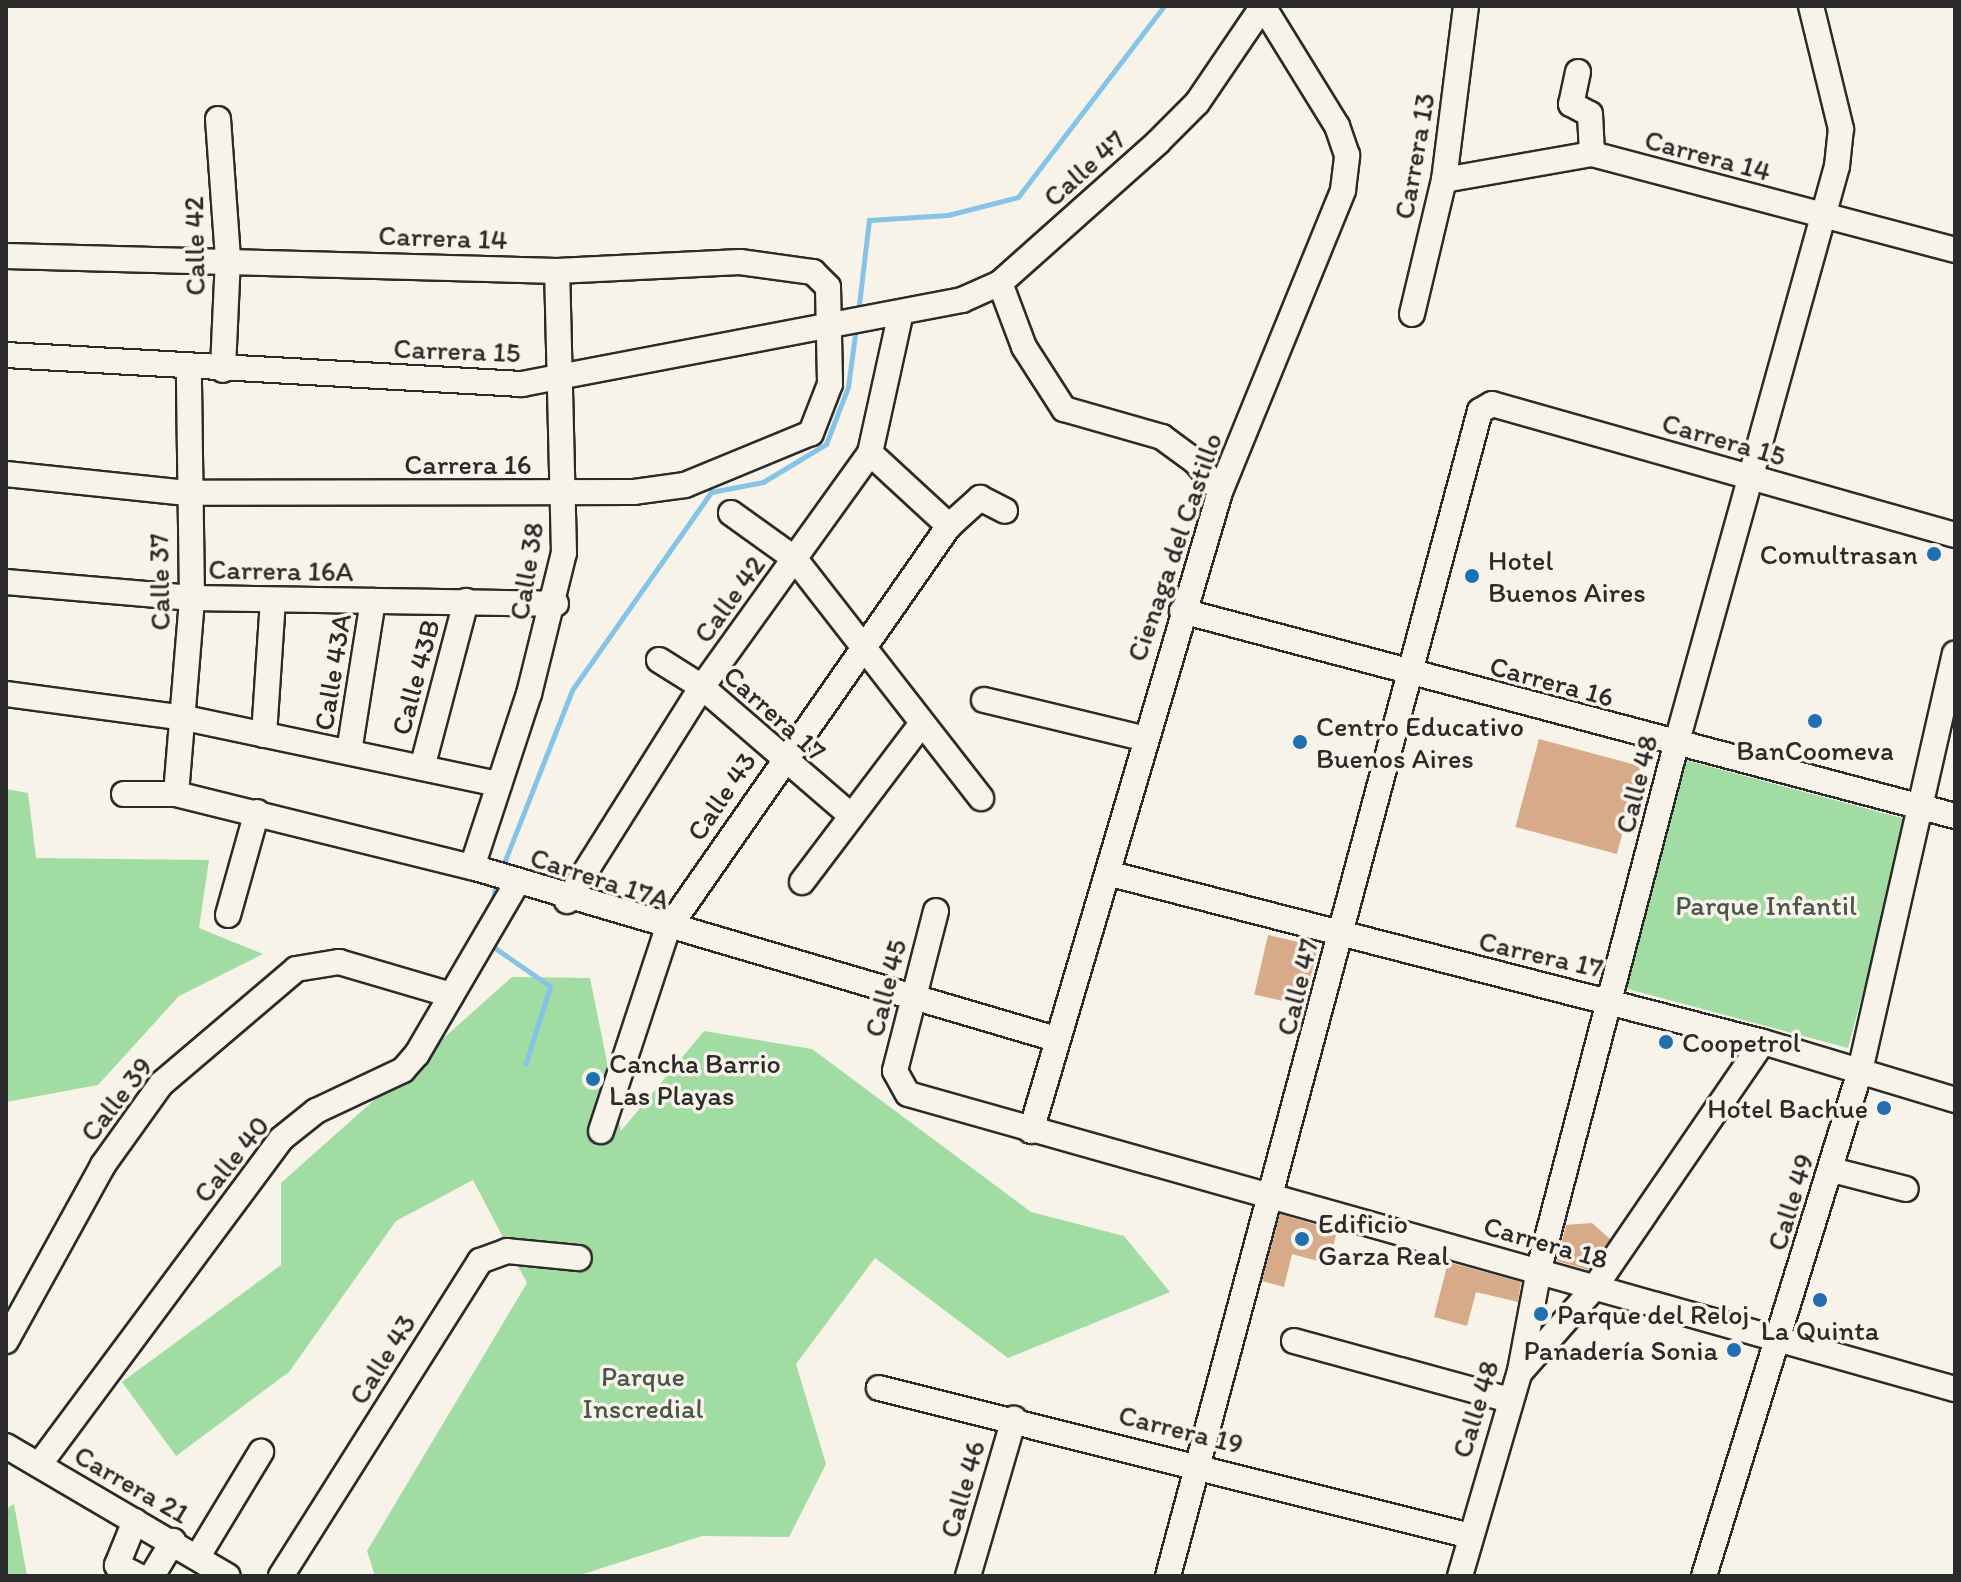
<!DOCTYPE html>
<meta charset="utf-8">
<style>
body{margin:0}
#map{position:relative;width:1961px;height:1582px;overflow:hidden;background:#f7f3e8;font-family:Itim,sans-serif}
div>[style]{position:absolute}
.green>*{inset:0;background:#a1dca3;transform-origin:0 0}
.stream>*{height:5px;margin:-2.5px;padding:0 2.5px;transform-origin:2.5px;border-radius:2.5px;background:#85c4e6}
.building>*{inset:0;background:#d7aa89;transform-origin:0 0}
.roads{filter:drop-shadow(2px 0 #2b2b2b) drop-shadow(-2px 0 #2b2b2b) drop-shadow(0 2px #2b2b2b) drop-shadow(0 -2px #2b2b2b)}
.minor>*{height:24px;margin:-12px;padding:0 12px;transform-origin:12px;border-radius:12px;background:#f7f3e8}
.dots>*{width:22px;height:22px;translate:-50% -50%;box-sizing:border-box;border:4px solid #f7f3e8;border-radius:50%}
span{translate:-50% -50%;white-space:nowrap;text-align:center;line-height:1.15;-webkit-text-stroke:7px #f7f3e8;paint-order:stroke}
.street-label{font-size:28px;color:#2b2b2b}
.poi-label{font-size:28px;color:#2b2b2b}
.right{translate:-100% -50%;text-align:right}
.left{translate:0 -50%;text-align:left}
.park-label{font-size:28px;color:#485749}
.frame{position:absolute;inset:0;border:8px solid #2b2b2b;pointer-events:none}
</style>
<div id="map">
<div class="green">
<i style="left:1685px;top:760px;width:232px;height:236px;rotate:15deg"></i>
<i style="clip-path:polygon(6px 789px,28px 793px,36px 858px,209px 860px,199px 928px,263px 954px,179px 996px,98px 1085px,6px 1102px)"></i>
<i style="clip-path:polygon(512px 977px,590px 978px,621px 1131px,704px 1031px,812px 1049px,1031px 1212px,1124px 1236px,1170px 1292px,1008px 1358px,875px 1258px,796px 1364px,826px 1464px,789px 1537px,702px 1536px,577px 1576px,375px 1576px,367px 1551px,527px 1283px,473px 1180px,396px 1221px,289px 1372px,176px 1456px,122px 1382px,281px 1265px,281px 1183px)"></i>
<i style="clip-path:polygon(14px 1504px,27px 1576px,6px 1576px,6px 1509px)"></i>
</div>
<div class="stream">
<i style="left:858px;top:313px;width:94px;rotate:-83.3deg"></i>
<i style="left:869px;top:220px;width:79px;rotate:-3.6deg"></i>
<i style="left:948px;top:215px;width:72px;rotate:-14.4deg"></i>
<i style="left:1018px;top:197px;width:240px;rotate:-52.6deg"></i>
<i style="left:502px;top:868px;width:191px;rotate:-68.5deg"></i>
<i style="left:572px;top:690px;width:242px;rotate:-54.9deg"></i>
<i style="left:711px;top:492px;width:53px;rotate:-10.9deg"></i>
<i style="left:763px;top:482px;width:74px;rotate:-31.1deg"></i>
<i style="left:826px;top:444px;width:61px;rotate:-68.9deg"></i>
<i style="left:848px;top:387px;width:61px;rotate:-82.4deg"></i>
<i style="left:493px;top:900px;width:19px;rotate:-81deg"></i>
<i style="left:492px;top:946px;width:70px;rotate:34.6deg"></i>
<i style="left:550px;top:986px;width:81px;rotate:107.3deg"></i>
</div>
<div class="building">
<i style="left:1539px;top:739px;width:105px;height:91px;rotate:15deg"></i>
<i style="left:1268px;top:935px;width:51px;height:61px;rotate:13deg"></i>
<i style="clip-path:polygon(1280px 1214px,1337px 1231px,1329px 1264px,1292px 1254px,1284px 1287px,1262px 1281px)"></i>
<i style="clip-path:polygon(1592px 1223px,1610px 1239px,1588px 1270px,1557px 1261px,1566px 1225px)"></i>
<i style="clip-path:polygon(1448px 1262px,1521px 1282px,1518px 1302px,1476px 1292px,1467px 1326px,1434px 1317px)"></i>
</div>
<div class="roads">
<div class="minor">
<i style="left:1578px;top:72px;width:33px;rotate:102deg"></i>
<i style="left:1571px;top:104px;width:21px;rotate:28deg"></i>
<i style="left:1590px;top:114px;width:40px;rotate:87.1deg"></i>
<i style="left:218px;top:119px;width:139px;rotate:85.9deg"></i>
<i style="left:228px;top:258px;width:112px;rotate:92.6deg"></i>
<i style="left:1444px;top:180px;width:150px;rotate:-10deg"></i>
<i style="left:1592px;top:154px;width:375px;rotate:14.8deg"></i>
<i style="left:6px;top:256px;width:551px;rotate:1.56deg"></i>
<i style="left:557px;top:271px;width:183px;rotate:-2.8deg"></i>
<i style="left:740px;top:262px;width:74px;rotate:7.8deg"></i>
<i style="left:813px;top:272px;width:21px;rotate:45deg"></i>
<i style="left:828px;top:287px;width:97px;rotate:88.8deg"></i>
<i style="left:830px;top:384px;width:53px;rotate:111.2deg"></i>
<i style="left:811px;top:433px;width:136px;rotate:157.6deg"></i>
<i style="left:685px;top:485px;width:51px;rotate:172.2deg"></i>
<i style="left:634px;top:492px;width:447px;rotate:179.9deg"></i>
<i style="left:187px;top:493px;width:182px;rotate:-174deg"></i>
<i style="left:1000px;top:283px;width:68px;rotate:69.4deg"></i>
<i style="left:1024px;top:347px;width:74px;rotate:57.2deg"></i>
<i style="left:1064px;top:409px;width:102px;rotate:15.9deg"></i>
<i style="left:1162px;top:437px;width:42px;rotate:36.3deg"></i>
<i style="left:1196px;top:462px;width:38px;rotate:51deg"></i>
<i style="left:1412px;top:314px;width:138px;rotate:-76.6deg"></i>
<i style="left:1444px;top:180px;width:175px;rotate:-82.8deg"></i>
<i style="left:6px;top:355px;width:517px;rotate:3.22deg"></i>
<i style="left:522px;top:384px;width:448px;rotate:-10.8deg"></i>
<i style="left:962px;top:300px;width:42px;rotate:-24.1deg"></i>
<i style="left:1000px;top:283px;width:212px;rotate:-41.7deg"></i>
<i style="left:1158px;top:142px;width:55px;rotate:-45deg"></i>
<i style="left:1197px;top:103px;width:117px;rotate:-55.8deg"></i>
<i style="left:870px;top:453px;width:108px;rotate:42.7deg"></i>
<i style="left:731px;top:513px;width:79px;rotate:35.7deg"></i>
<i style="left:795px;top:559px;width:303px;rotate:52.1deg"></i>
<i style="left:6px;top:582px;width:187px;rotate:4.9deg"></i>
<i style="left:192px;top:598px;width:364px;rotate:0.9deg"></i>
<i style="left:1182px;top:611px;width:800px;rotate:14.85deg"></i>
<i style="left:659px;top:660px;width:51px;rotate:32.1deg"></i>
<i style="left:702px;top:687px;width:194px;rotate:40.8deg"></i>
<i style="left:6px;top:694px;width:181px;rotate:7.6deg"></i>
<i style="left:185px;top:718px;width:321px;rotate:11.9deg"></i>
<i style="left:984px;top:700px;width:163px;rotate:13.5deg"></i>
<i style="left:264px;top:735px;width:135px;rotate:-86.2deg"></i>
<i style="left:349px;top:752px;width:153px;rotate:-81deg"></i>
<i style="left:422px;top:768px;width:173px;rotate:-75.2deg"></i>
<i style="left:124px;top:794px;width:52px"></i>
<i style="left:176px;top:794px;width:305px;rotate:13.9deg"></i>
<i style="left:472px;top:867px;width:609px;rotate:16.41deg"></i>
<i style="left:176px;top:794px;width:197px;rotate:-85.3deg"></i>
<i style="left:192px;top:598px;width:229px;rotate:-90.8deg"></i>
<i style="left:472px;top:867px;width:182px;rotate:-71.8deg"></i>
<i style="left:529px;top:694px;width:145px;rotate:-76.1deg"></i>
<i style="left:564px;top:553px;width:282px;rotate:-91.4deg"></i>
<i style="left:1111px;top:874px;width:673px;rotate:14.45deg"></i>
<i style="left:1763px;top:1042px;width:201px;rotate:16.8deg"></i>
<i style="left:802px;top:882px;width:196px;rotate:-52.9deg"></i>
<i style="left:567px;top:901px;width:253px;rotate:-57.8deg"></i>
<i style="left:702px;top:687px;width:288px;rotate:-54.3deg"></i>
<i style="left:870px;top:453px;width:139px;rotate:-77.6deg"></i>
<i style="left:936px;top:911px;width:165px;rotate:104.4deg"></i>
<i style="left:895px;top:1071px;width:26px;rotate:61deg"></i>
<i style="left:908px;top:1094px;width:1088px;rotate:15.74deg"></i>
<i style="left:228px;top:915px;width:107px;rotate:-74.3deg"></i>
<i style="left:601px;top:1131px;width:212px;rotate:-71.8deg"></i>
<i style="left:667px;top:930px;width:493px;rotate:-55.1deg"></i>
<i style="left:949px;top:526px;width:42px;rotate:-42.1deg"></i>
<i style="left:980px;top:498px;width:28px;rotate:27deg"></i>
<i style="left:1031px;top:1131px;width:666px;rotate:-73.52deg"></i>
<i style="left:1220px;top:492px;width:326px;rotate:-67.8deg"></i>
<i style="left:1343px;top:190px;width:35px;rotate:-83deg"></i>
<i style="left:1347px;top:155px;width:31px;rotate:-109deg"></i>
<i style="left:1337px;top:126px;width:141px;rotate:-121.7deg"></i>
<i style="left:1832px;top:1170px;width:76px;rotate:14.4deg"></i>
<i style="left:6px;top:1341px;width:201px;rotate:-61.1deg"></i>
<i style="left:103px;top:1165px;width:100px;rotate:-54.4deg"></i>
<i style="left:161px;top:1084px;width:177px;rotate:-40.4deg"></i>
<i style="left:296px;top:969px;width:44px;rotate:-9.2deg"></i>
<i style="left:339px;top:962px;width:117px;rotate:16.4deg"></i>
<i style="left:1294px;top:1341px;width:224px;rotate:15.3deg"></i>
<i style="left:1522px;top:1370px;width:111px;rotate:-48.7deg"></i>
<i style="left:1595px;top:1287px;width:297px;rotate:-55.6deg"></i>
<i style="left:879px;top:1388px;width:606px;rotate:14.04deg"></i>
<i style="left:6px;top:1446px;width:257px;rotate:30.4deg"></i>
<i style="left:39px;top:1465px;width:406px;rotate:-53.4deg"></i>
<i style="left:281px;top:1139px;width:45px;rotate:-38.7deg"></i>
<i style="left:316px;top:1111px;width:96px;rotate:-25.2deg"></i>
<i style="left:403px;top:1070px;width:21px;rotate:-49deg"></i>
<i style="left:417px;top:1054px;width:198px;rotate:-59.7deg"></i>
<i style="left:135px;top:1521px;width:48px;rotate:112.2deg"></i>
<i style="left:117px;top:1565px;width:25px;rotate:27deg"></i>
<i style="left:198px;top:1556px;width:122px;rotate:-58.8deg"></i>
<i style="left:152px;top:1576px;width:41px;rotate:-59deg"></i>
<i style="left:281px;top:1576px;width:373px;rotate:-57.7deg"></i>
<i style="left:480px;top:1261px;width:29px;rotate:-20deg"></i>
<i style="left:507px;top:1251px;width:72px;rotate:5.6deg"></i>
<i style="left:968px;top:1576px;width:164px;rotate:-73.7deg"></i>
<i style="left:1168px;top:1576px;width:1206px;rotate:-75.01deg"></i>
<i style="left:1480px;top:411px;width:14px;rotate:-30deg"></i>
<i style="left:1492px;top:404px;width:481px;rotate:15.8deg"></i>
<i style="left:1460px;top:1576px;width:214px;rotate:-73.7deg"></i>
<i style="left:1520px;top:1371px;width:104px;rotate:-79.4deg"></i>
<i style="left:1539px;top:1269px;width:542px;rotate:-75.35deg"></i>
<i style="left:1676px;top:745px;width:601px;rotate:-74.46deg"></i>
<i style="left:1837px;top:166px;width:37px;rotate:-84deg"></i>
<i style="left:1841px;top:129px;width:127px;rotate:-103.7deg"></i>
<i style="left:1704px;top:1576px;width:529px;rotate:-72.83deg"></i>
<i style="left:1860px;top:1071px;width:428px;rotate:-77.2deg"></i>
</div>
</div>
<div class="dots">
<i style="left:1934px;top:554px;background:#1f6fb2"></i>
<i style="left:1472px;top:576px;background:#1f6fb2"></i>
<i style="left:1815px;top:721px;background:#1f6fb2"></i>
<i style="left:1300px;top:742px;background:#1f6fb2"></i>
<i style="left:1666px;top:1042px;background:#1f6fb2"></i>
<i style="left:593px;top:1079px;background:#1f6fb2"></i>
<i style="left:1884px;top:1108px;background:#1f6fb2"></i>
<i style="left:1302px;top:1239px;background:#1f6fb2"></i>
<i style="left:1820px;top:1300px;background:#1f6fb2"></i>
<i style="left:1541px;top:1314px;background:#1f6fb2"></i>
<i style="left:1734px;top:1350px;background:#1f6fb2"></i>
</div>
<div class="street-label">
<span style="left:1708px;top:155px;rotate:15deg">Carrera 14</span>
<span style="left:1414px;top:156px;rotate:-80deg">Carrera 13</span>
<span style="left:1084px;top:168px;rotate:-42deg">Calle 47</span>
<span style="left:443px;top:237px;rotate:2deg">Carrera 14</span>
<span style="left:194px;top:246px;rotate:-91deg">Calle 42</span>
<span style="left:457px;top:350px;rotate:2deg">Carrera 15</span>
<span style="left:1724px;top:439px;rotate:16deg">Carrera 15</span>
<span style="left:468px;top:464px">Carrera 16</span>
<span style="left:1174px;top:547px;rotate:-71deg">Cienaga del Castillo</span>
<span style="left:281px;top:570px;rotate:1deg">Carrera 16A</span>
<span style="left:526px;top:571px;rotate:-81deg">Calle 38</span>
<span style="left:159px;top:582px;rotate:-91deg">Calle 37</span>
<span style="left:729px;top:599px;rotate:-54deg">Calle 42</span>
<span style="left:332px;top:672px;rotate:-81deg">Calle 43A</span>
<span style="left:415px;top:677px;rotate:-75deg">Calle 43B</span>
<span style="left:1552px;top:681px;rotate:15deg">Carrera 16</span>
<span style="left:775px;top:713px;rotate:42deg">Carrera 17</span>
<span style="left:1636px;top:784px;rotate:-76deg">Calle 48</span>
<span style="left:721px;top:796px;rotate:-56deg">Calle 43</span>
<span style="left:600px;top:878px;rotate:18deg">Carrera 17A</span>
<span style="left:1541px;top:954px;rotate:13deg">Carrera 17</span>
<span style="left:1297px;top:987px;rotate:-76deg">Calle 47</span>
<span style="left:885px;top:988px;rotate:-76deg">Calle 45</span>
<span style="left:116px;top:1099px;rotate:-52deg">Calle 39</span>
<span style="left:231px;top:1159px;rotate:-51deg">Calle 40</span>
<span style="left:1790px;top:1202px;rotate:-73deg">Calle 49</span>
<span style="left:1546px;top:1242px;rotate:16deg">Carrera 18</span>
<span style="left:382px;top:1359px;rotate:-58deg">Calle 43</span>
<span style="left:1475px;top:1409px;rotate:-73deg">Calle 48</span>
<span style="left:1181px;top:1429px;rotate:14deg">Carrera 19</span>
<span style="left:132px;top:1484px;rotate:30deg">Carrera 21</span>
<span style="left:962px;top:1489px;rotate:-74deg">Calle 46</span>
</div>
<div class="poi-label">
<span class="right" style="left:1918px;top:554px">Comultrasan</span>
<span class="left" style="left:1488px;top:576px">Hotel<br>Buenos Aires</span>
<span class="left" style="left:1316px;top:742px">Centro Educativo<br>Buenos Aires</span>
<span style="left:1815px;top:750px">BanCoomeva</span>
<span class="left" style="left:1682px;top:1042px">Coopetrol</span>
<span class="left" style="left:609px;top:1079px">Cancha Barrio<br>Las Playas</span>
<span class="right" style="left:1868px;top:1108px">Hotel Bachue</span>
<span class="left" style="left:1318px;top:1239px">Edificio<br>Garza Real</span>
<span class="left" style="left:1557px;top:1314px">Parque del Reloj</span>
<span style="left:1820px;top:1330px">La Quinta</span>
<span class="right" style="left:1718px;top:1350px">Panadería Sonia</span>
</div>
<div class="park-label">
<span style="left:1766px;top:905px">Parque Infantil</span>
<span style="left:643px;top:1392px">Parque<br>Inscredial</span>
</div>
<div class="frame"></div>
</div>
